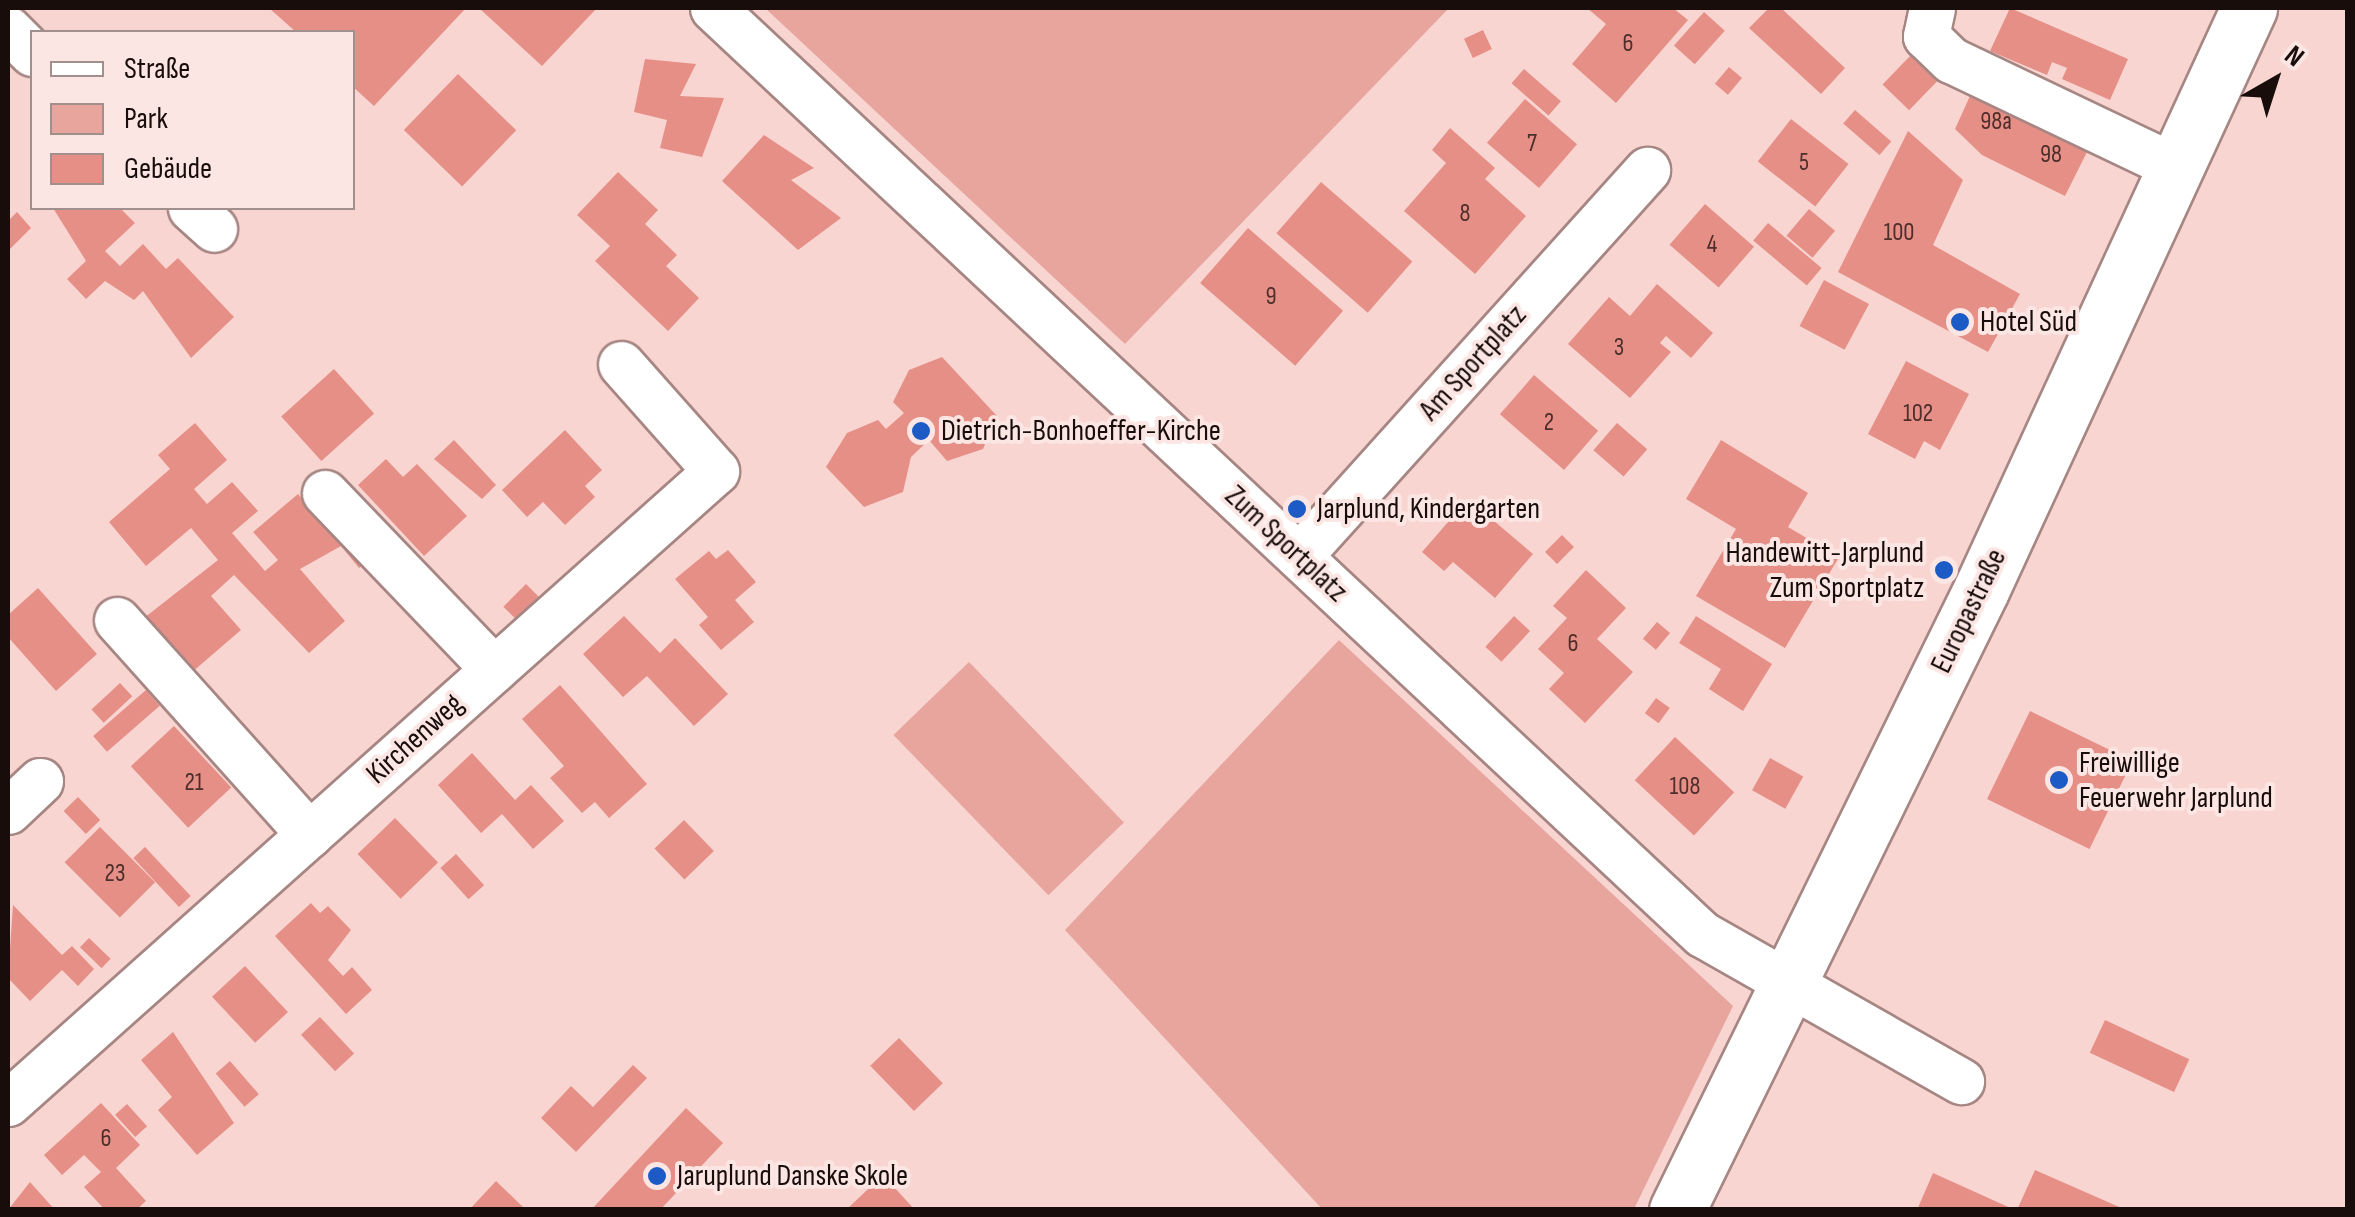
<!DOCTYPE html>
<meta charset="utf-8">
<style>
body{margin:0}
#map{position:relative;width:2355px;height:1217px;overflow:hidden;background:#f8d5d1;font-family:"Sofia Sans Condensed",sans-serif}
div>[style]{position:absolute}
.green>*{inset:0;background:#e7a59e;transform-origin:0 0}
.building>*{inset:0;background:#e68f87;transform-origin:0 0}
.roads{filter:drop-shadow(2px 0 #a68683) drop-shadow(-2px 0 #a68683) drop-shadow(0 2px #a68683) drop-shadow(0 -2px #a68683)}
.minor>*{height:45px;margin:-22.5px;padding:0 22.5px;transform-origin:22.5px;border-radius:22.5px;background:#fff}
.major>*{height:55px;margin:-27.5px;padding:0 27.5px;transform-origin:27.5px;border-radius:27.5px;background:#fff}
.dots>*{width:28px;height:28px;translate:-50% -50%;box-sizing:border-box;border:5px solid #fbe6e3;border-radius:50%}
span{translate:-50% -50%;white-space:nowrap;text-align:center;line-height:1.15;-webkit-text-stroke:8px #fbe6e3;paint-order:stroke}
.number-label{font-size:25px;color:#4c2e2a}
.number-label span{-webkit-text-stroke-width:0}
.poi-label{font-size:30px;color:#180d0b}
.left{translate:0 -50%;text-align:left}
.right{translate:-100% -50%;text-align:right}
.street-label{font-size:30px;color:#180d0b}
.frame{position:absolute;inset:0;border:10px solid #180d0b;pointer-events:none}
.legend{position:absolute;left:30px;top:30px;width:325px;height:180px;box-sizing:border-box;background:#fbe6e3;border:2px solid #a08f8d;margin:0;padding:12px 18px;list-style:none;font-size:30px;color:#180d0b}
.legend li{display:flex;align-items:center;gap:20px;height:50px}
.legend b{width:50px;border:2px solid #a08f8d}
.north{position:absolute;left:2225px;top:30px;width:100px;height:100px;-webkit-text-stroke:8px #fbe6e3;paint-order:stroke;rotate:39deg;font-size:28px;font-weight:700;line-height:40px;text-align:center;color:#180d0b}
.north::after{content:'';display:block;margin:auto;width:35px;height:45px;background:#180d0b;clip-path:polygon(50% 0,100% 100%,50% 72%,0 100%)}
</style>
<div id="map">
<div class="green">
<i style="clip-path:polygon(765px 8px,1449px 8px,1125px 344px)"></i>
<i style="clip-path:polygon(1339px 640px,1733px 1006px,1634px 1209px,1322px 1209px,1065px 930px)"></i>
<i style="left:969px;top:662px;width:223px;height:105px;rotate:46deg"></i>
</div>
<div class="building">
<i style="clip-path:polygon(269px 8px,466px 8px,374px 106px,352px 86px,352px 32px,296px 32px)"></i>
<i style="clip-path:polygon(479px 8px,597px 8px,542px 66px)"></i>
<i style="clip-path:polygon(1587px 8px,1673px 8px,1688px 20px,1616px 103px,1572px 64px,1606px 24px)"></i>
<i style="clip-path:polygon(1769px 8px,1781px 8px,1845px 68px,1821px 94px,1749px 28px)"></i>
<i style="clip-path:polygon(2010px 8px,2128px 59px,2110px 100px,2062px 79px,2067px 68px,2052px 62px,2047px 75px,1990px 51px)"></i>
<i style="left:1704px;top:12px;width:28px;height:45px;rotate:42deg"></i>
<i style="left:1483px;top:30px;width:21px;height:21px;rotate:65deg"></i>
<i style="left:1911px;top:55px;width:37px;height:41px;rotate:44deg"></i>
<i style="clip-path:polygon(645px 59px,696px 64px,680px 96px,724px 98px,702px 157px,660px 148px,667px 120px,634px 112px)"></i>
<i style="left:1729px;top:67px;width:17px;height:22px;rotate:40deg"></i>
<i style="left:1524px;top:69px;width:49px;height:19px;rotate:41deg"></i>
<i style="left:458px;top:74px;width:81px;height:78px;rotate:44deg"></i>
<i style="clip-path:polygon(1975px 85px,2092px 142px,2065px 196px,1982px 155px,1955px 129px)"></i>
<i style="left:1525px;top:99px;width:69px;height:58px;rotate:41deg"></i>
<i style="left:1855px;top:110px;width:48px;height:18px;rotate:41deg"></i>
<i style="left:1791px;top:119px;width:73px;height:54px;rotate:38deg"></i>
<i style="clip-path:polygon(1450px 128px,1495px 168px,1485px 179px,1526px 216px,1475px 274px,1404px 211px,1446px 163px,1432px 150px)"></i>
<i style="clip-path:polygon(1908px 131px,1963px 180px,1933px 245px,2020px 294px,1988px 352px,1838px 272px)"></i>
<i style="clip-path:polygon(764px 135px,814px 168px,791px 180px,841px 218px,798px 250px,722px 181px)"></i>
<i style="clip-path:polygon(618px 172px,658px 210px,645px 224px,677px 255px,666px 266px,699px 298px,668px 331px,595px 261px,610px 246px,577px 215px)"></i>
<i style="left:1321px;top:182px;width:121px;height:68px;rotate:41deg"></i>
<i style="left:1705px;top:204px;width:65px;height:54px;rotate:41deg"></i>
<i style="clip-path:polygon(53px 208px,120px 208px,135px 223px,105px 251px,120px 266px,143px 244px,166px 269px,178px 258px,234px 317px,191px 358px,143px 291px,134px 300px,105px 281px,86px 299px,67px 279px,86px 261px)"></i>
<i style="left:1809px;top:209px;width:34px;height:35px;rotate:40deg"></i>
<i style="clip-path:polygon(17px 212px,31px 228px,8px 251px,8px 221px)"></i>
<i style="left:1768px;top:223px;width:70px;height:23px;rotate:40deg"></i>
<i style="left:1248px;top:228px;width:126px;height:73px;rotate:41deg"></i>
<i style="left:1824px;top:280px;width:51px;height:52px;rotate:28deg"></i>
<i style="clip-path:polygon(1657px 284px,1713px 333px,1691px 358px,1666px 336px,1660px 343px,1671px 352px,1630px 398px,1568px 344px,1609px 297px,1630px 316px)"></i>
<i style="clip-path:polygon(942px 357px,997px 416px,983px 449px,947px 461px,929px 440px,911px 457px,903px 492px,864px 507px,826px 467px,847px 433px,878px 420px,886px 429px,904px 413px,893px 402px,909px 370px)"></i>
<i style="clip-path:polygon(1906px 361px,1969px 394px,1940px 450px,1924px 441px,1915px 459px,1868px 434px)"></i>
<i style="left:334px;top:369px;width:60px;height:71px;rotate:48deg"></i>
<i style="left:1534px;top:375px;width:85px;height:52px;rotate:41deg"></i>
<i style="clip-path:polygon(195px 423px,227px 460px,194px 489px,207px 504px,232px 482px,258px 511px,232px 533px,265px 571px,278px 560px,253px 532px,298px 494px,325px 526px,338px 516px,373px 556px,359px 568px,341px 546px,300px 569px,345px 621px,309px 653px,234px 575px,211px 596px,241px 630px,191px 673px,144px 618px,218px 560px,191px 528px,146px 566px,109px 522px,170px 469px,158px 455px)"></i>
<i style="left:1617px;top:423px;width:40px;height:36px;rotate:41deg"></i>
<i style="clip-path:polygon(565px 430px,602px 470px,585px 486px,595px 497px,565px 525px,543px 502px,527px 517px,502px 490px)"></i>
<i style="clip-path:polygon(454px 440px,496px 485px,482px 499px,434px 459px)"></i>
<i style="clip-path:polygon(1721px 440px,1808px 493px,1788px 527px,1839px 557px,1785px 648px,1696px 596px,1736px 529px,1686px 499px)"></i>
<i style="clip-path:polygon(386px 459px,403px 477px,417px 464px,467px 516px,424px 556px,358px 485px)"></i>
<i style="clip-path:polygon(1468px 499px,1533px 554px,1495px 598px,1453px 562px,1444px 571px,1422px 552px)"></i>
<i style="left:1562px;top:535px;width:17px;height:24px;rotate:45deg"></i>
<i style="clip-path:polygon(728px 550px,756px 582px,735px 600px,754px 622px,721px 650px,699px 625px,708px 617px,675px 579px,709px 551px,716px 559px)"></i>
<i style="clip-path:polygon(1586px 570px,1626px 608px,1597px 639px,1633px 672px,1585px 723px,1549px 689px,1564px 673px,1538px 649px,1567px 618px,1553px 606px)"></i>
<i style="left:526px;top:584px;width:20px;height:32px;rotate:45deg"></i>
<i style="clip-path:polygon(38px 588px,97px 654px,56px 691px,8px 637px,8px 615px)"></i>
<i style="clip-path:polygon(624px 616px,660px 653px,675px 638px,728px 694px,694px 726px,647px 676px,623px 697px,583px 654px)"></i>
<i style="left:1514px;top:616px;width:22px;height:42px;rotate:43deg"></i>
<i style="clip-path:polygon(1696px 616px,1772px 664px,1743px 711px,1709px 689px,1721px 669px,1679px 643px)"></i>
<i style="left:1657px;top:622px;width:17px;height:22px;rotate:40deg"></i>
<i style="left:120px;top:683px;width:18px;height:39px;rotate:47deg"></i>
<i style="clip-path:polygon(560px 685px,647px 784px,609px 818px,595px 802px,582px 813px,550px 778px,564px 766px,522px 719px)"></i>
<i style="left:146px;top:690px;width:21px;height:70px;rotate:49deg"></i>
<i style="left:1656px;top:698px;width:17px;height:19px;rotate:36deg"></i>
<i style="left:2030px;top:711px;width:114px;height:98px;rotate:26deg"></i>
<i style="left:174px;top:726px;width:84px;height:59px;rotate:47deg"></i>
<i style="left:1675px;top:737px;width:81px;height:59px;rotate:43deg"></i>
<i style="clip-path:polygon(472px 753px,515px 800px,531px 785px,564px 821px,533px 849px,502px 814px,481px 833px,438px 785px)"></i>
<i style="left:1770px;top:758px;width:38px;height:37px;rotate:29deg"></i>
<i style="left:78px;top:797px;width:32px;height:20px;rotate:46deg"></i>
<i style="left:395px;top:818px;width:62px;height:52px;rotate:46deg"></i>
<i style="left:684px;top:820px;width:43px;height:41px;rotate:46deg"></i>
<i style="left:100px;top:827px;width:78px;height:50px;rotate:45deg"></i>
<i style="left:145px;top:847px;width:67px;height:16px;rotate:47deg"></i>
<i style="left:456px;top:854px;width:42px;height:21px;rotate:48deg"></i>
<i style="clip-path:polygon(311px 903px,320px 913px,328px 906px,351px 930px,328px 960px,343px 976px,352px 967px,372px 990px,346px 1014px,275px 936px)"></i>
<i style="clip-path:polygon(13px 905px,62px 955px,72px 946px,94px 969px,78px 986px,62px 970px,30px 1001px,8px 978px)"></i>
<i style="left:89px;top:938px;width:30px;height:13px;rotate:44deg"></i>
<i style="left:245px;top:966px;width:63px;height:45px;rotate:47deg"></i>
<i style="left:320px;top:1017px;width:50px;height:26px;rotate:47deg"></i>
<i style="left:2105px;top:1020px;width:93px;height:36px;rotate:25deg"></i>
<i style="clip-path:polygon(173px 1032px,234px 1123px,197px 1155px,158px 1110px,172px 1097px,141px 1060px)"></i>
<i style="left:899px;top:1038px;width:63px;height:40px;rotate:46deg"></i>
<i style="left:230px;top:1061px;width:44px;height:19px;rotate:49deg"></i>
<i style="clip-path:polygon(633px 1065px,647px 1078px,576px 1152px,541px 1118px,571px 1086px,593px 1107px)"></i>
<i style="clip-path:polygon(101px 1103px,140px 1145px,116px 1168px,146px 1201px,136px 1210px,105px 1210px,84px 1187px,101px 1172px,84px 1155px,62px 1175px,44px 1155px)"></i>
<i style="left:127px;top:1104px;width:30px;height:16px;rotate:48deg"></i>
<i style="clip-path:polygon(686px 1108px,723px 1143px,660px 1210px,591px 1210px)"></i>
<i style="clip-path:polygon(2035px 1170px,2126px 1210px,2017px 1210px)"></i>
<i style="clip-path:polygon(1933px 1173px,2015px 1210px,1917px 1210px)"></i>
<i style="clip-path:polygon(883px 1175px,915px 1210px,846px 1210px)"></i>
<i style="clip-path:polygon(496px 1181px,526px 1210px,469px 1210px)"></i>
<i style="clip-path:polygon(30px 1182px,55px 1210px,8px 1210px)"></i>
</div>
<div class="roads">
<div class="minor">
<i style="left:713px;top:8px;width:1355px;rotate:43.12deg"></i>
<i style="left:1702px;top:934px;width:298px;rotate:29.6deg"></i>
<i style="left:1932px;top:8px;width:29px;rotate:102deg"></i>
<i style="left:1926px;top:36px;width:35px;rotate:44deg"></i>
<i style="left:1951px;top:60px;width:246px;rotate:25.5deg"></i>
<i style="left:8px;top:29px;width:34px;rotate:45deg"></i>
<i style="left:191px;top:208px;width:31px;rotate:42deg"></i>
<i style="left:325px;top:493px;width:244px;rotate:46.2deg"></i>
<i style="left:1299px;top:556px;width:520px;rotate:-47.96deg"></i>
<i style="left:117px;top:620px;width:288px;rotate:48.1deg"></i>
<i style="left:8px;top:811px;width:44px;rotate:-43.2deg"></i>
<i style="left:8px;top:1103px;width:949px;rotate:-41.75deg"></i>
<i style="left:716px;top:471px;width:143px;rotate:-131.6deg"></i>
</div>
<div class="major">
<i style="left:1677px;top:1210px;width:691px;rotate:-63.88deg"></i>
<i style="left:1981px;top:590px;width:641px;rotate:-65.27deg"></i>
</div>
</div>
<div class="dots">
<i style="left:1960px;top:322px;background:#1c5ac6"></i>
<i style="left:921px;top:431px;background:#1c5ac6"></i>
<i style="left:1297px;top:509px;background:#1c5ac6"></i>
<i style="left:1944px;top:570px;background:#1c5ac6"></i>
<i style="left:2059px;top:780px;background:#1c5ac6"></i>
<i style="left:657px;top:1176px;background:#1c5ac6"></i>
</div>
<div class="number-label">
<span style="left:1628px;top:44px">6</span>
<span style="left:1996px;top:122px">98a</span>
<span style="left:1532px;top:144px">7</span>
<span style="left:2051px;top:155px">98</span>
<span style="left:1804px;top:163px">5</span>
<span style="left:1465px;top:214px">8</span>
<span style="left:1899px;top:233px">100</span>
<span style="left:1712px;top:245px">4</span>
<span style="left:1271px;top:297px">9</span>
<span style="left:1619px;top:348px">3</span>
<span style="left:1918px;top:414px">102</span>
<span style="left:1549px;top:423px">2</span>
<span style="left:1573px;top:644px">6</span>
<span style="left:194px;top:783px">21</span>
<span style="left:1685px;top:787px">108</span>
<span style="left:115px;top:874px">23</span>
<span style="left:106px;top:1139px">6</span>
</div>
<div class="poi-label">
<span class="left" style="left:1980px;top:322px">Hotel Süd</span>
<span class="left" style="left:941px;top:431px">Dietrich-Bonhoeffer-Kirche</span>
<span class="left" style="left:1317px;top:509px">Jarplund, Kindergarten</span>
<span class="right" style="left:1924px;top:570px">Handewitt-Jarplund<br>Zum Sportplatz</span>
<span class="left" style="left:2079px;top:780px">Freiwillige<br>Feuerwehr Jarplund</span>
<span class="left" style="left:677px;top:1176px">Jaruplund Danske Skole</span>
</div>
<div class="street-label">
<span style="left:1473px;top:363px;rotate:-48deg">Am Sportplatz</span>
<span style="left:1286px;top:544px;rotate:43deg">Zum Sportplatz</span>
<span style="left:1969px;top:611px;rotate:-64deg">Europastraße</span>
<span style="left:415px;top:739px;rotate:-42deg">Kirchenweg</span>
</div>
<div class="frame"></div>
<ul class="legend">
<li><b style="height:12px;background:#fff"></b>Straße</li>
<li><b style="height:28px;background:#e7a59e"></b>Park</li>
<li><b style="height:28px;background:#e68f87"></b>Gebäude</li>
</ul>
<div class="north">N</div>
</div>
